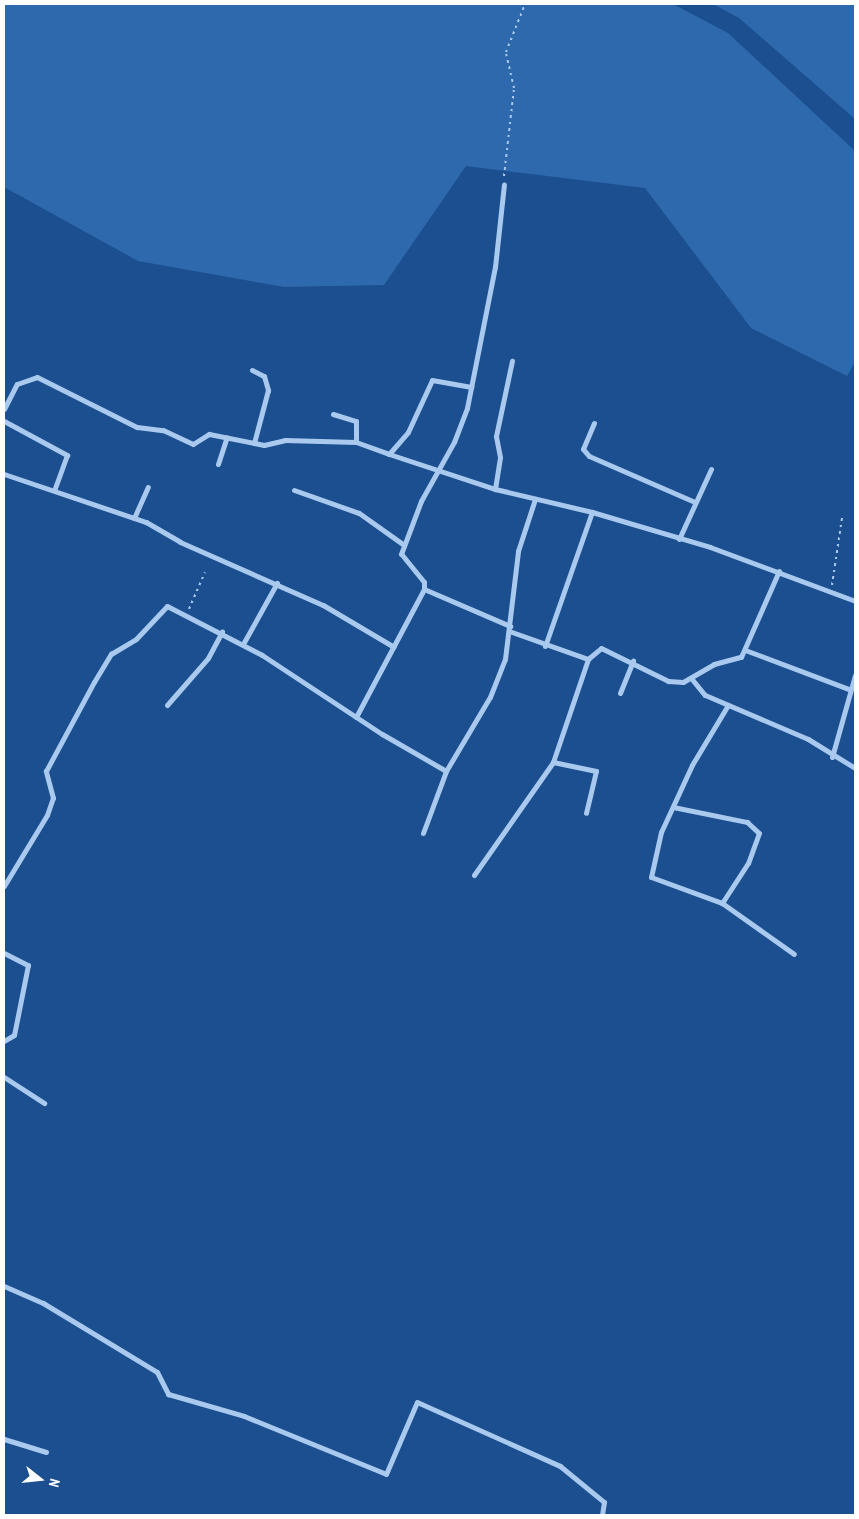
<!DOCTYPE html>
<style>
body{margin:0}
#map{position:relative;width:859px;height:1519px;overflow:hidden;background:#1b4f8f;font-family:"PT Sans Narrow",sans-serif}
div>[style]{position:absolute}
.green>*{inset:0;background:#2e69ad}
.path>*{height:2px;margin-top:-1px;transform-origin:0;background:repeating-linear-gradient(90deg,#a9c9ee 0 2.5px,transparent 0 6.5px)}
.street>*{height:5px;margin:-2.5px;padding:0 2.5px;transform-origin:2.5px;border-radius:2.5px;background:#a9c9ee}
span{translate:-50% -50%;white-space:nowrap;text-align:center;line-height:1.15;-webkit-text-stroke:4px #1b4f8f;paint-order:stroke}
.frame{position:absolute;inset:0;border:5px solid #fff;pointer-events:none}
.north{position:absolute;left:15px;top:1454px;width:50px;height:50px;-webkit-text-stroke:4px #1b4f8f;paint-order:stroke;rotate:106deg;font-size:14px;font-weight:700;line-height:20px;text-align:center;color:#fff}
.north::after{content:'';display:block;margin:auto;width:18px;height:22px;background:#fff;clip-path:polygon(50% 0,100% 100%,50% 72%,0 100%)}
</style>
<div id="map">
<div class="green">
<i style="clip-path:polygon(4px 4px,673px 4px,728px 33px,855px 151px,855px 362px,847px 376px,751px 328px,645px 188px,466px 166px,384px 285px,284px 287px,138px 261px,4px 187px)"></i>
<i style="clip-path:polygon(713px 4px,855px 4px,855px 119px,739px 18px)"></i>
</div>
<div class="path">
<i style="left:504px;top:176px;width:89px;rotate:-83.5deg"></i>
<i style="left:514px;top:88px;width:37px;rotate:-103deg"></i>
<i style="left:506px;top:52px;width:52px;rotate:-68.4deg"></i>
<i style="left:832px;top:585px;width:68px;rotate:-81.5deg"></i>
<i style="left:189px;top:609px;width:40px;rotate:-66.6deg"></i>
</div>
<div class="street">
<i style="left:252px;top:370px;width:13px;rotate:27deg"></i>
<i style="left:264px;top:376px;width:15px;rotate:74deg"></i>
<i style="left:268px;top:390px;width:55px;rotate:104.8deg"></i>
<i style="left:4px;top:409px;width:28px;rotate:-63deg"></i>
<i style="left:17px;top:384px;width:21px;rotate:-19deg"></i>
<i style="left:37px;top:377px;width:112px;rotate:26.6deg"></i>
<i style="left:137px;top:427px;width:26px;rotate:7deg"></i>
<i style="left:163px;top:430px;width:33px;rotate:25deg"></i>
<i style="left:193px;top:444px;width:19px;rotate:-32deg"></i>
<i style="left:209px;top:434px;width:56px;rotate:11.3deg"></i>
<i style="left:264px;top:445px;width:22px;rotate:-13deg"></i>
<i style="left:285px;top:440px;width:71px;rotate:1.6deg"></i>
<i style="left:333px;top:414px;width:24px;rotate:17deg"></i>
<i style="left:356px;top:421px;width:21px;rotate:90deg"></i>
<i style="left:356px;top:442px;width:35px;rotate:20deg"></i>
<i style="left:389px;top:454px;width:112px;rotate:18.3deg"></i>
<i style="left:495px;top:489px;width:100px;rotate:13.3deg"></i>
<i style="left:592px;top:512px;width:123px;rotate:16.5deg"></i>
<i style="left:710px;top:547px;width:155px;rotate:20.4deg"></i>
<i style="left:4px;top:421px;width:72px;rotate:28.4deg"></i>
<i style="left:67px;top:455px;width:37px;rotate:110deg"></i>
<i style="left:594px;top:423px;width:28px;rotate:113deg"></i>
<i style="left:583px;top:449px;width:9px;rotate:49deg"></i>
<i style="left:589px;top:456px;width:116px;rotate:23.5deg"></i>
<i style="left:389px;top:454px;width:29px;rotate:-49deg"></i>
<i style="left:408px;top:432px;width:57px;rotate:-65.2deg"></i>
<i style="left:432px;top:380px;width:40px;rotate:10deg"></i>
<i style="left:218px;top:464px;width:28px;rotate:-72deg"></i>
<i style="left:4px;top:474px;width:150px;rotate:18.7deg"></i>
<i style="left:146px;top:522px;width:39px;rotate:30deg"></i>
<i style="left:180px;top:542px;width:156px;rotate:23.8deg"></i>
<i style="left:323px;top:605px;width:82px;rotate:30.6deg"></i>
<i style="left:495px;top:489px;width:32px;rotate:-81deg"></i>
<i style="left:500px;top:457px;width:21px;rotate:-101deg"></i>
<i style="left:496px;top:436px;width:77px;rotate:-78deg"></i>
<i style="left:294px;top:490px;width:69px;rotate:19.5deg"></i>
<i style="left:359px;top:513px;width:55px;rotate:35.4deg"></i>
<i style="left:134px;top:518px;width:34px;rotate:-66deg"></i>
<i style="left:679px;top:539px;width:77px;rotate:-65.4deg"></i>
<i style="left:424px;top:589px;width:94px;rotate:23.3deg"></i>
<i style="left:509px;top:631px;width:84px;rotate:19.5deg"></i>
<i style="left:588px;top:659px;width:17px;rotate:-40deg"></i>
<i style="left:601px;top:648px;width:75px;rotate:26.2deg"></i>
<i style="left:668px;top:681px;width:15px;rotate:4deg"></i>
<i style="left:683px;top:682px;width:36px;rotate:-30deg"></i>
<i style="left:714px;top:664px;width:28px;rotate:-15deg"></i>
<i style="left:741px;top:657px;width:94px;rotate:-66.2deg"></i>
<i style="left:243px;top:644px;width:70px;rotate:-60.9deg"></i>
<i style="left:545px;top:646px;width:142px;rotate:-70.7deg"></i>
<i style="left:745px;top:650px;width:111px;rotate:20.6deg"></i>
<i style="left:691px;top:678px;width:22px;rotate:51deg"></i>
<i style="left:705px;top:695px;width:112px;rotate:23.1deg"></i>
<i style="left:808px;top:739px;width:55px;rotate:31.7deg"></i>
<i style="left:620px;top:693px;width:35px;rotate:-68deg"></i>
<i style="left:167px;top:705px;width:62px;rotate:-48.9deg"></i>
<i style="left:208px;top:658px;width:30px;rotate:-62deg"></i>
<i style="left:728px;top:705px;width:70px;rotate:121deg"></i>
<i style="left:692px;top:765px;width:74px;rotate:114.8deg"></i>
<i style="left:661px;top:832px;width:46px;rotate:102.5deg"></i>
<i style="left:651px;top:877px;width:76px;rotate:20.1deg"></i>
<i style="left:722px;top:903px;width:88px;rotate:35.3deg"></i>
<i style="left:356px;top:717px;width:145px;rotate:-62deg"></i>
<i style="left:424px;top:589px;width:7px;rotate:-90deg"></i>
<i style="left:424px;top:582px;width:36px;rotate:-129deg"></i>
<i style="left:401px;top:554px;width:57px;rotate:-69.3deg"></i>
<i style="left:421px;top:501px;width:68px;rotate:-60.8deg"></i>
<i style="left:454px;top:442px;width:36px;rotate:-69deg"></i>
<i style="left:467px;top:408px;width:144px;rotate:-78.8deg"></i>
<i style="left:495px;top:267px;width:83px;rotate:-83.8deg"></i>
<i style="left:832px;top:757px;width:85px;rotate:-74.3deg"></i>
<i style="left:553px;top:762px;width:44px;rotate:11.8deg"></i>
<i style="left:596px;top:771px;width:43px;rotate:103.4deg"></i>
<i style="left:673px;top:807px;width:76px;rotate:11.5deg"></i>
<i style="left:747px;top:822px;width:16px;rotate:43deg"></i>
<i style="left:759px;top:833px;width:32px;rotate:110deg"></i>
<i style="left:748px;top:863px;width:48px;rotate:123deg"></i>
<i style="left:423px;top:833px;width:66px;rotate:-69.6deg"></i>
<i style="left:446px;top:771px;width:86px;rotate:-59.3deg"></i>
<i style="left:490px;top:697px;width:41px;rotate:-68.5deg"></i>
<i style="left:505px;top:659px;width:109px;rotate:-83.1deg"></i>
<i style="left:518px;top:551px;width:55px;rotate:-71.9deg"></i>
<i style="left:474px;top:875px;width:138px;rotate:-55deg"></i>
<i style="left:553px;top:762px;width:109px;rotate:-71.2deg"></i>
<i style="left:4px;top:886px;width:83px;rotate:-58.8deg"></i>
<i style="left:47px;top:815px;width:18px;rotate:-71deg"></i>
<i style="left:53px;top:798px;width:28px;rotate:-105deg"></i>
<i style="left:46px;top:771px;width:101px;rotate:-61.7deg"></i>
<i style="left:94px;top:682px;width:33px;rotate:-59deg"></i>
<i style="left:111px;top:654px;width:29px;rotate:-31deg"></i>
<i style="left:136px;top:639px;width:45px;rotate:-46.8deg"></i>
<i style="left:167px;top:606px;width:107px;rotate:27.3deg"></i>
<i style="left:262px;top:655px;width:144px;rotate:33.4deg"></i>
<i style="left:382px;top:734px;width:74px;rotate:30deg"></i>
<i style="left:4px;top:953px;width:27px;rotate:27deg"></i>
<i style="left:28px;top:965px;width:71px;rotate:101.3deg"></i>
<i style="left:14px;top:1035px;width:12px;rotate:149deg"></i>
<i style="left:4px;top:1077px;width:48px;rotate:33deg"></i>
<i style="left:4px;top:1286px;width:43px;rotate:23.6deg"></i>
<i style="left:43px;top:1303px;width:133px;rotate:31.2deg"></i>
<i style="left:157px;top:1372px;width:25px;rotate:63deg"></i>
<i style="left:168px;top:1394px;width:79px;rotate:16.1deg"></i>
<i style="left:244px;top:1416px;width:153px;rotate:22.2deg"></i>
<i style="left:386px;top:1474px;width:78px;rotate:-66.7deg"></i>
<i style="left:417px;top:1402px;width:157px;rotate:24.1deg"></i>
<i style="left:560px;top:1466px;width:57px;rotate:39.3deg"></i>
<i style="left:604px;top:1502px;width:13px;rotate:99deg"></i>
<i style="left:4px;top:1439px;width:44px;rotate:17.2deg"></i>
</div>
<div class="frame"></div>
<div class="north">N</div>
</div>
